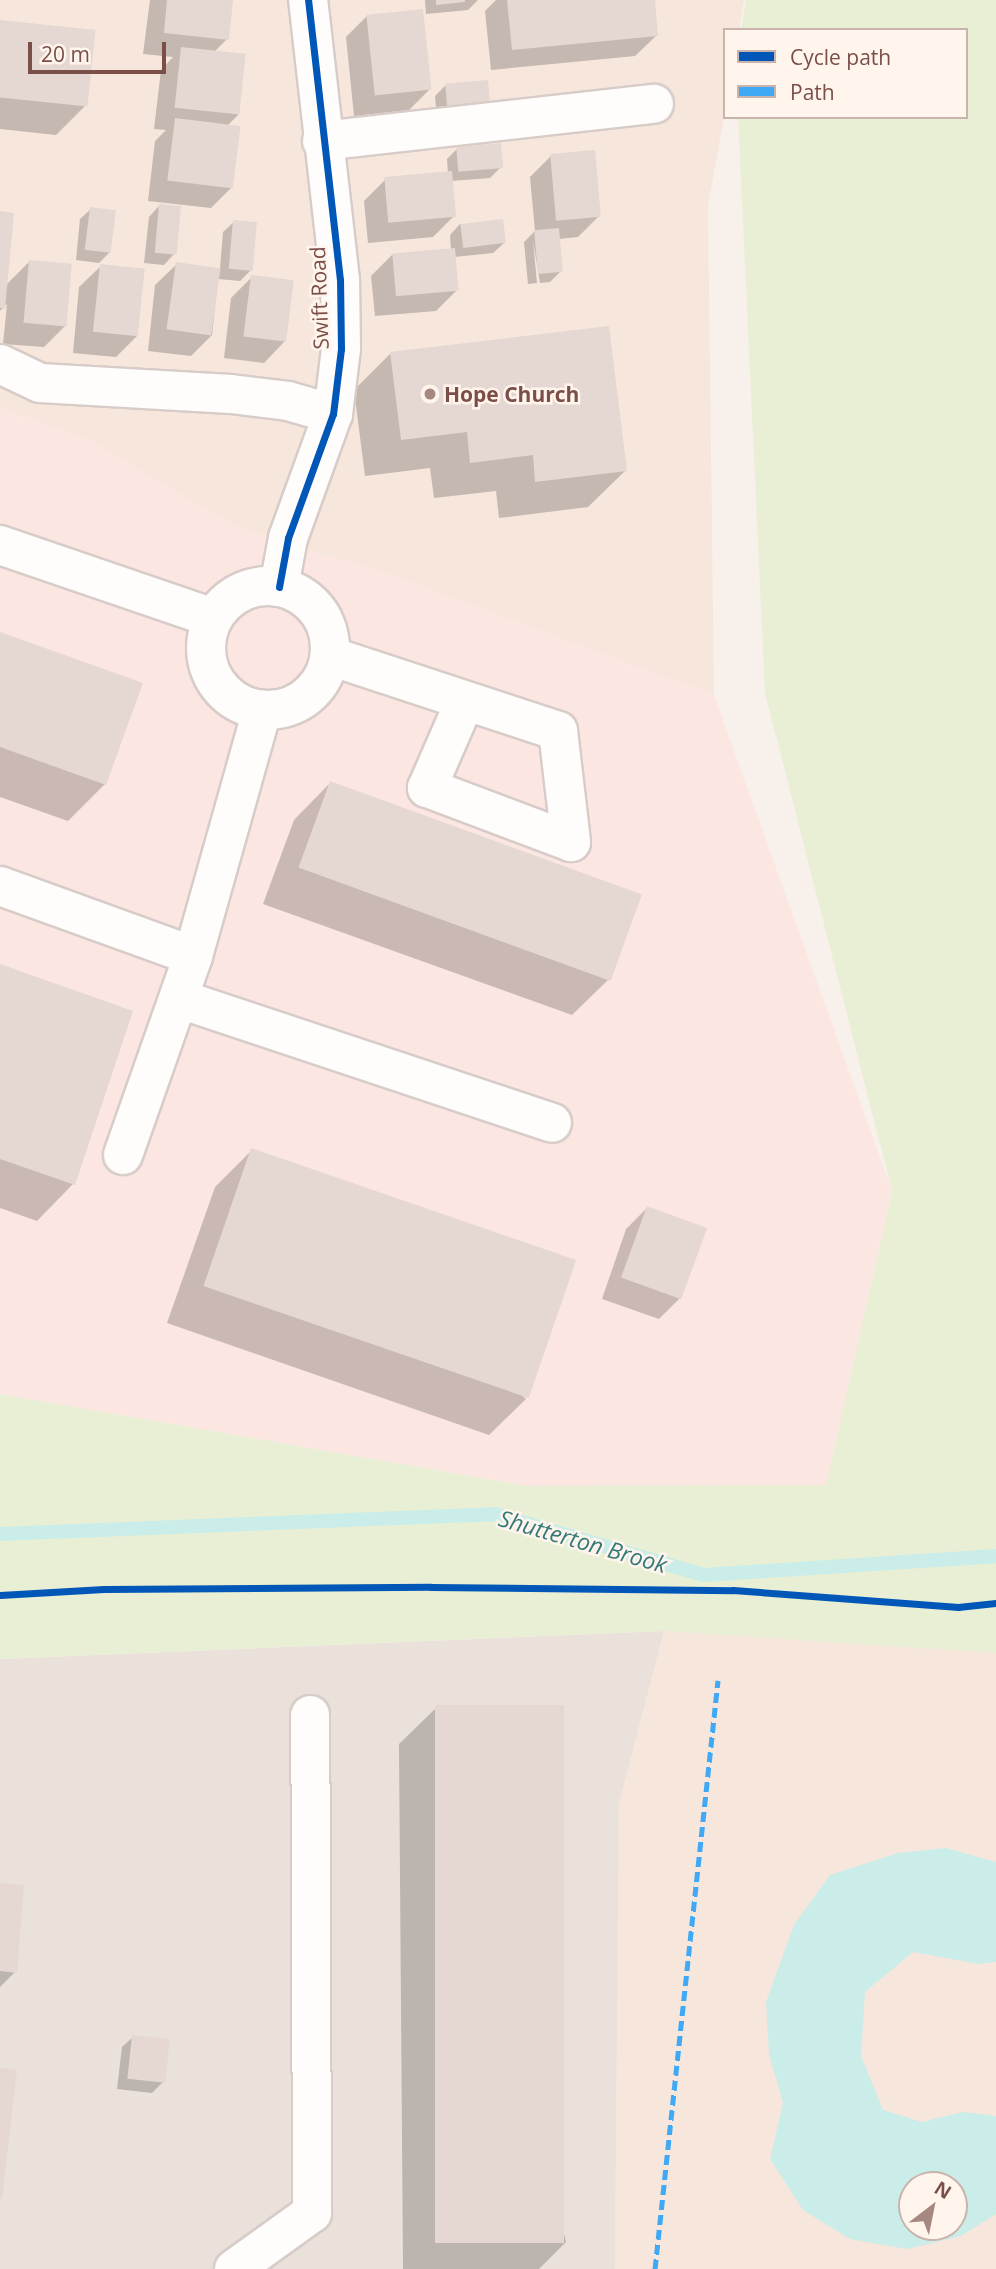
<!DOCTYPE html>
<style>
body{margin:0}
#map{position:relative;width:996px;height:2269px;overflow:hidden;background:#f8f1eb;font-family:"Open Sans",sans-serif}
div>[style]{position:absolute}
.residential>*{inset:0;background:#f6e6dc}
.commercial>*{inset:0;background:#fce6e1}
.industrial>*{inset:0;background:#ebe1db}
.green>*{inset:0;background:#e9efd4}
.water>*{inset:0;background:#caede9}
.shadow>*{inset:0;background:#0003}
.stream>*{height:14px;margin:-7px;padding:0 7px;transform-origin:7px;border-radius:7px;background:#caede9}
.building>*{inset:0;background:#e5d7d1;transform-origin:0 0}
.roads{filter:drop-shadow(2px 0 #d7ccc8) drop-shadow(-2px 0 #d7ccc8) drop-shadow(0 2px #d7ccc8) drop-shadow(0 -2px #d7ccc8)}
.minor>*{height:38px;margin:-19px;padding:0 19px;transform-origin:19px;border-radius:19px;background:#fefdfc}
.minor>.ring{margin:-19px;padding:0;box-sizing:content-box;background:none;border:38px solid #fefdfc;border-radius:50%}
.quiet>*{height:5px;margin-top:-2.5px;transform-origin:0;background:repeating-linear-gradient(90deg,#3fa9f5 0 10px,transparent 0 15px)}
.cycleway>*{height:7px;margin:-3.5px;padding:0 3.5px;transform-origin:3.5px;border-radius:3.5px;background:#0057b8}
.dots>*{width:19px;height:19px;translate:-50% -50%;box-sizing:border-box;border:4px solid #fff5ed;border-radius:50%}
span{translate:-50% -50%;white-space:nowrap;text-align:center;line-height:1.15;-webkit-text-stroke:5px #fff5ed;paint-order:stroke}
.street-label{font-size:21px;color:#7b4f47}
.poi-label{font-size:21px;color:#7b4f47;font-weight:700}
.left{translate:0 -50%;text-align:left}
.water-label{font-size:23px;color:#357a79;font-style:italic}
.legend{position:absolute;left:723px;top:28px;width:245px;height:91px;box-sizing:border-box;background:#fff5ed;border:2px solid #cab3ab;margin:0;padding:9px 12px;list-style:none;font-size:21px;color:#7b4f47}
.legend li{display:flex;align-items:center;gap:14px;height:35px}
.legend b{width:35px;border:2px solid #cab3ab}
.north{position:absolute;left:898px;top:2171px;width:70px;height:70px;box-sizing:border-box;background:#fff5ed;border:2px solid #cab3ab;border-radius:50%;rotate:32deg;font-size:19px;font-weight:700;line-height:28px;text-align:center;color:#7b4f47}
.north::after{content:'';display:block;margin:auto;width:24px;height:32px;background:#a78880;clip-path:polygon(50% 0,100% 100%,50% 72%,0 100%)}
.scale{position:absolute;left:28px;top:42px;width:138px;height:32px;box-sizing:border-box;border:4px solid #7b4f47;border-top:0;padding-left:9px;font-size:21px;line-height:24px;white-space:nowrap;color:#7b4f47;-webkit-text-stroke:5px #fff5ed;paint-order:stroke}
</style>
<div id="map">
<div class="residential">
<i style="clip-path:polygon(0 0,744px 0,739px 30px,725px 30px,725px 111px,708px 206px,714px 695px,385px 573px,236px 527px,90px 440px,0 408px)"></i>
<i style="clip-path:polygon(evenodd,664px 1631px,996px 1653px,996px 2269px,615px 2269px,619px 1804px,664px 1631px,912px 2185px,954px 2185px,954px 2227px,912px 2227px,912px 2185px)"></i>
</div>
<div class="commercial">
<i style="clip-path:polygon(0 408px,90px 440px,236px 527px,385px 573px,714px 695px,892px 1191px,826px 1485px,527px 1486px,0 1394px)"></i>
</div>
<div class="industrial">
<i style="clip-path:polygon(664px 1631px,619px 1804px,615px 2269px,0 2269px,0 1659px)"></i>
</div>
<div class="green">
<i style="clip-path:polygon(746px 0,996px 0,996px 1653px,664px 1631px,0 1659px,0 1394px,527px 1486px,826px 1485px,892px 1191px,765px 693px,738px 117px,966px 117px,966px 30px,741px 30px)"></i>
</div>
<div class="water">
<i style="clip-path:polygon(evenodd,946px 1848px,996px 1862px,996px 1962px,979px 1964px,913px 1952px,865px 1992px,861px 2056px,883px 2110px,922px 2122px,963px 2112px,996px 2116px,996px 2214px,961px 2236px,907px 2249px,850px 2239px,803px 2210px,770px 2159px,783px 2103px,769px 2054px,766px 2002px,794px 1925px,830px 1875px,898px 1853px,946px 1848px,912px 2185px,954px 2185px,954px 2227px,912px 2227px,912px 2185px)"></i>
</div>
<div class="shadow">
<i style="clip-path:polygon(150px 0,231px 0,227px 39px,214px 52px,238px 115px,227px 126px,232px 187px,211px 208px,148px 201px,155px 141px,166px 130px,154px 129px,161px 70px,173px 57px,143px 54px)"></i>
<i style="clip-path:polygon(425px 0,478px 0,468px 10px,426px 14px)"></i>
<i style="clip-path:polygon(496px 0,653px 0,657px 35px,635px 56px,491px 70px,485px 11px)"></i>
<i style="clip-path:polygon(367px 16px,430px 89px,409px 110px,354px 116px,346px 37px)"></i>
<i style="clip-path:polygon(0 22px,86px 105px,56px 135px,0 129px)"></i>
<i style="clip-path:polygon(446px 85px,478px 115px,437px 118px,435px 96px)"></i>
<i style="clip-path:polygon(457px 149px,501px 167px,490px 178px,451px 181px,454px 216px,433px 237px,368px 243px,364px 201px,385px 180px,448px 174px,447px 159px)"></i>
<i style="clip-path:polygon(551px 156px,599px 216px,578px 237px,558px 239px,561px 271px,550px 282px,540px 283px,533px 241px,537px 283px,528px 284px,524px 242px,535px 231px,530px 177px)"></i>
<i style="clip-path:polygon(159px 206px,174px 254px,164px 265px,144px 263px,149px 217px)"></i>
<i style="clip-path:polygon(91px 209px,110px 252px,99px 263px,76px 260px,80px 219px)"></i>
<i style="clip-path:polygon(0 213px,5px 286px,30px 261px,65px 326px,44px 347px,3px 344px,7px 304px,0 311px)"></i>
<i style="clip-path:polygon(234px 222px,251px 270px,240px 281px,218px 279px,212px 335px,191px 356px,148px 351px,155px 285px,177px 264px,220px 269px,223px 232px)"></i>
<i style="clip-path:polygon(460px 224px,504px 243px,493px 253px,454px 257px,457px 290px,436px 311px,375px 316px,371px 276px,392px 255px,451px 250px,450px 235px)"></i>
<i style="clip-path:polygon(101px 266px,137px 336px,116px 357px,73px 353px,79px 287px)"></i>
<i style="clip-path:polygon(252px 277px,285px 341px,264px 363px,224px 358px,231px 298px)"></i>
<i style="clip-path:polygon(391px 353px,625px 471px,588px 507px,499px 518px,496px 491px,434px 498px,430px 468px,365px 476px,354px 390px)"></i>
<i style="clip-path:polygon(0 633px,105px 784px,68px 821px,0 797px)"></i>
<i style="clip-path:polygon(330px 783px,609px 979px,572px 1015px,263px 904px,294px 820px)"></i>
<i style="clip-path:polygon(0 966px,73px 1184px,37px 1221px,0 1208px)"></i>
<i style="clip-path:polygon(252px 1150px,526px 1399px,489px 1435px,167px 1323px,215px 1187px)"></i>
<i style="clip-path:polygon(647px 1208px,680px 1298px,659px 1319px,602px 1299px,626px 1229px)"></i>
<i style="clip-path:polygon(436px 1708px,566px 2242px,539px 2269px,403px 2269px,399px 1744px)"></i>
<i style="clip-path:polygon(0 1884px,15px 1972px,0 1987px)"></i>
<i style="clip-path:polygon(133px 2037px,163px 2082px,152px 2093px,117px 2089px,122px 2047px)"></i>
</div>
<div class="stream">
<i style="left:0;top:1534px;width:495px;rotate:-2.3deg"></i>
<i style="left:495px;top:1514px;width:218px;rotate:16.3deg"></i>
<i style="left:704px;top:1575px;width:293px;rotate:-3.7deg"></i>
</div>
<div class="building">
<i style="clip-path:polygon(167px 0,233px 0,229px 40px,164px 33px)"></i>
<i style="clip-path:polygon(436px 0,465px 0,465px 2px,436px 5px)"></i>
<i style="clip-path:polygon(507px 0,655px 0,658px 36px,512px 50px)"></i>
<i style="left:423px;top:9px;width:81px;height:57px;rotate:84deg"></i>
<i style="left:0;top:20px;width:96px;height:77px;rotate:6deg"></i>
<i style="left:181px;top:47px;width:65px;height:61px;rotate:6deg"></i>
<i style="left:488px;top:80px;width:25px;height:43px;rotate:85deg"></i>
<i style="left:175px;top:118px;width:66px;height:63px;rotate:7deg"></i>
<i style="left:501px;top:143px;width:25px;height:45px;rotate:85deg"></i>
<i style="left:595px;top:150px;width:67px;height:45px;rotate:85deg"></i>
<i style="left:452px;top:171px;width:46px;height:68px;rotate:85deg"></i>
<i style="left:159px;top:204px;width:22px;height:49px;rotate:5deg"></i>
<i style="left:90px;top:207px;width:26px;height:43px;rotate:7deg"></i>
<i style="clip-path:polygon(0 211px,14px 213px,5px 309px,0 308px)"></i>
<i style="left:503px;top:219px;width:24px;height:43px;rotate:83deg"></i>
<i style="left:233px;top:220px;width:24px;height:49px;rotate:5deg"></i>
<i style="left:559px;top:228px;width:44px;height:25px;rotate:85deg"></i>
<i style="left:455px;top:248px;width:43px;height:63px;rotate:85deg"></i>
<i style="left:29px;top:260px;width:43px;height:63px;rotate:5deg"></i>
<i style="left:176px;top:262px;width:45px;height:68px;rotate:8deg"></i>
<i style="left:100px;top:264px;width:45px;height:68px;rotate:6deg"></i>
<i style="left:251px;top:275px;width:43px;height:62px;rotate:7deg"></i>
<i style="clip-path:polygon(609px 326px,627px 471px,535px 482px,533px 455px,470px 463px,467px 432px,401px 440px,390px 352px)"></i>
<i style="clip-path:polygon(0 632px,143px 683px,106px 785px,0 747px)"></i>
<i style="left:330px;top:781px;width:332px;height:92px;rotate:20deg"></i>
<i style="clip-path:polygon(0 964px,133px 1011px,75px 1185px,0 1159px)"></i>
<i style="left:251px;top:1148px;width:344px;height:146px;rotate:19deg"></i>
<i style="left:647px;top:1206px;width:64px;height:76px;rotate:20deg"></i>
<i style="left:564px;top:1705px;width:538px;height:129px;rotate:90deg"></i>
<i style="clip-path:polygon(0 1883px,24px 1885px,17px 1973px,0 1971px)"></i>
<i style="left:132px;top:2035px;width:38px;height:44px;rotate:6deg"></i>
<i style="clip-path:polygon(0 2068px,17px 2070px,2px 2199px,0 2199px)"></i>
</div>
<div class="roads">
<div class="minor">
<i style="left:322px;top:141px;width:334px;rotate:-6.4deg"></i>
<i style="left:0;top:364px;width:44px;rotate:25.4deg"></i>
<i style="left:40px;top:383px;width:191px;rotate:3.3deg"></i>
<i style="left:231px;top:394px;width:57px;rotate:7deg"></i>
<i style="left:288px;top:401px;width:47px;rotate:16.1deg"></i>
<i style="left:0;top:545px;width:225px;rotate:18.9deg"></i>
<i class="ring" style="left:206px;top:586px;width:86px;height:86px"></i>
<i style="left:279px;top:587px;width:50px;rotate:-79.6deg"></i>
<i style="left:288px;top:538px;width:132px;rotate:-70.1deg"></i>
<i style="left:333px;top:414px;width:65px;rotate:-83deg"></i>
<i style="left:341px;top:349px;width:69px;rotate:-90.8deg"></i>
<i style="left:340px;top:280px;width:282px;rotate:-96.5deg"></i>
<i style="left:330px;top:656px;width:240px;rotate:18.2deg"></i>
<i style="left:558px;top:731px;width:112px;rotate:83.3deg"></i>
<i style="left:571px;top:842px;width:154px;rotate:-159.4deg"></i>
<i style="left:427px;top:788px;width:95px;rotate:-66.4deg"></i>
<i style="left:0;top:886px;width:205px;rotate:19.9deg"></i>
<i style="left:180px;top:999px;width:392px;rotate:18.4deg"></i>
<i style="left:123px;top:1155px;width:211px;rotate:-70.6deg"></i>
<i style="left:193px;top:956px;width:255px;rotate:-74.3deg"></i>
<i style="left:234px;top:2269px;width:96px;rotate:-35.7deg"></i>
<i style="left:312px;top:2213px;width:498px;rotate:-90.2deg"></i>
</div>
</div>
<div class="quiet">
<i style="left:655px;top:2269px;width:592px;rotate:-83.89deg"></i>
</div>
<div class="cycleway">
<i style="left:279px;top:587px;width:50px;rotate:-79.6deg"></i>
<i style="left:288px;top:538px;width:132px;rotate:-70.1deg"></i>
<i style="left:333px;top:414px;width:65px;rotate:-83deg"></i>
<i style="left:341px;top:349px;width:69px;rotate:-90.8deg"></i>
<i style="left:340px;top:280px;width:282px;rotate:-96.5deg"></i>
<i style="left:0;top:1595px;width:104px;rotate:-3.3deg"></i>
<i style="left:104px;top:1589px;width:327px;rotate:-0.4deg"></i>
<i style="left:431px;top:1587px;width:302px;rotate:0.6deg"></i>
<i style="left:733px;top:1590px;width:226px;rotate:4.3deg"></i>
<i style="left:958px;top:1607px;width:38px;rotate:-6deg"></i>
</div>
<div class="dots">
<i style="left:430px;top:394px;background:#a78880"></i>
</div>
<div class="street-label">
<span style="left:319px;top:298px;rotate:-92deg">Swift Road</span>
</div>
<div class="poi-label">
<span class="left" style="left:444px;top:394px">Hope Church</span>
</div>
<div class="water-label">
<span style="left:583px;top:1541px;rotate:16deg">Shutterton Brook</span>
</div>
<ul class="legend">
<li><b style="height:9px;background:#0057b8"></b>Cycle path</li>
<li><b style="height:9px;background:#3fa9f5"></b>Path</li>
</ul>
<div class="north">N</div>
<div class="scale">20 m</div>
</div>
